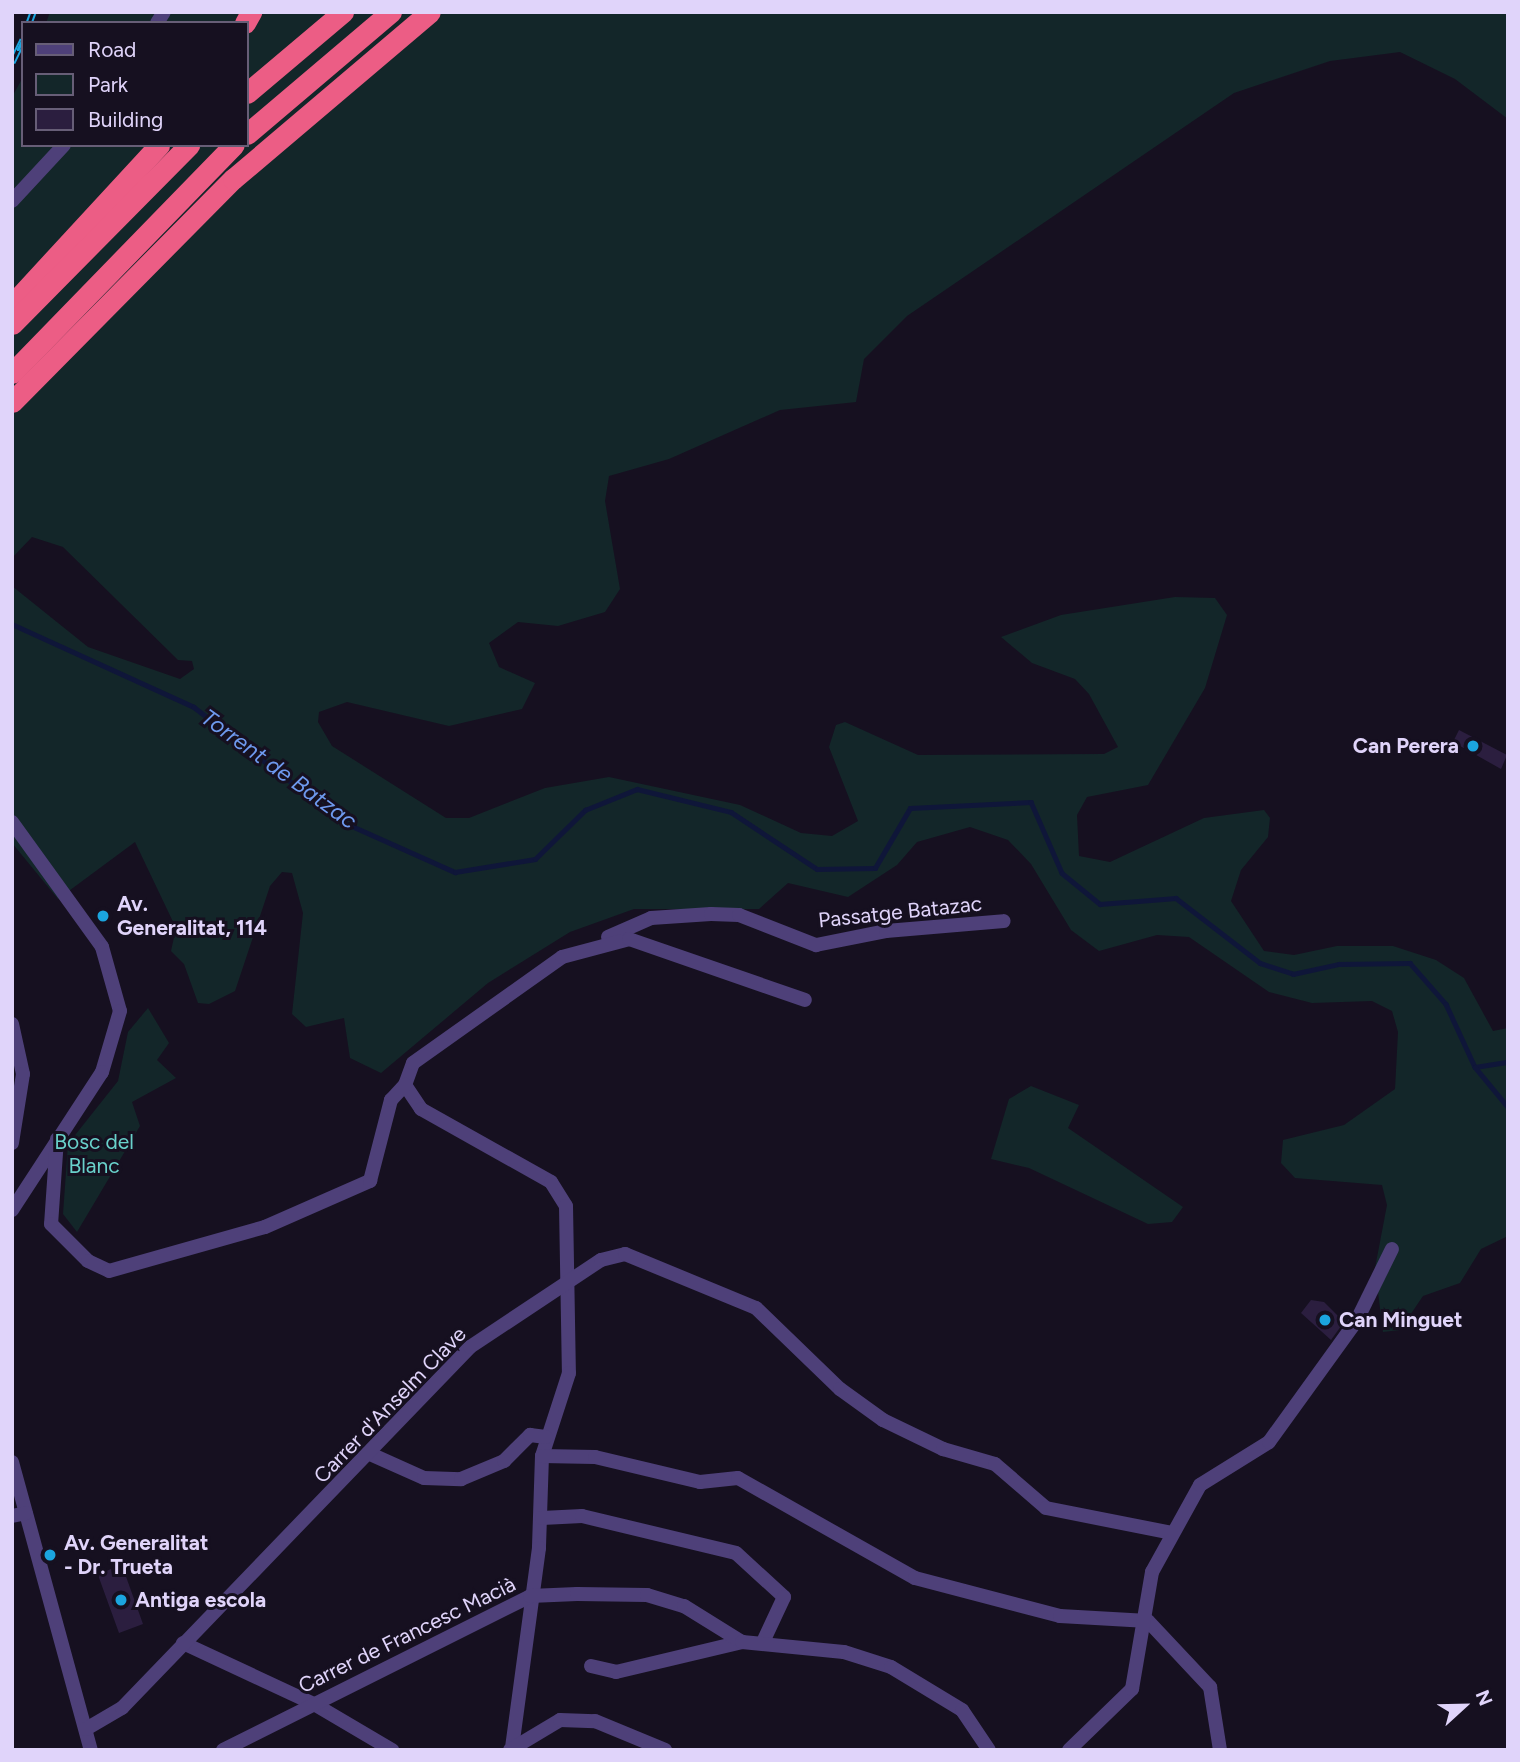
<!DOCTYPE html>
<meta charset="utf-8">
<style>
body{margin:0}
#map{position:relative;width:1520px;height:1762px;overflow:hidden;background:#161020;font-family:Figtree,sans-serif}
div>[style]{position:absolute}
.green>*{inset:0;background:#132629}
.stream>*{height:4.5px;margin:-2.25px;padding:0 2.25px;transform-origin:2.25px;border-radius:2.25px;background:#0f1639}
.building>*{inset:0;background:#2b1e3f}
.minor>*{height:14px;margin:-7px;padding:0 7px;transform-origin:7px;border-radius:7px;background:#4e4079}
.highway>*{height:21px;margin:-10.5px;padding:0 10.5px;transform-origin:10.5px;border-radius:10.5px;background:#ec5d85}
.rail>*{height:7px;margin-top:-3.5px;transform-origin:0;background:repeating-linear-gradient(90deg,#161020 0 13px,#1ba5df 0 26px);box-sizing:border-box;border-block:2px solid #1ba5df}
.dots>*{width:19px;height:19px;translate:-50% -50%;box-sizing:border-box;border:4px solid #161020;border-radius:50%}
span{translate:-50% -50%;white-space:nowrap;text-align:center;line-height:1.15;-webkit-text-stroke:6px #161020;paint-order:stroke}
.poi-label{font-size:21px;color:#e0d4fa;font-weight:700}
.right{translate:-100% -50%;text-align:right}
.left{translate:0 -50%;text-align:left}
.street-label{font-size:21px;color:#e0d4fa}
.park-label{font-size:21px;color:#69d1cb}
.water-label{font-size:23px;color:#6e99ee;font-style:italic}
.frame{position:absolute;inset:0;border:14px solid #e0d4fa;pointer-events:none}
.legend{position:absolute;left:21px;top:21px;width:228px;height:126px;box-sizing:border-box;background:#161020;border:2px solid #675e77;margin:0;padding:9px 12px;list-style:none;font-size:21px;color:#e0d4fa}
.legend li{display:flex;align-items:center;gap:14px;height:35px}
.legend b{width:35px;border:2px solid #675e77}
.north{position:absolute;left:1429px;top:1671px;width:70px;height:70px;-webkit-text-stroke:5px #161020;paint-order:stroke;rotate:68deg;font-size:19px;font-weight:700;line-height:28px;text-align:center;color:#e0d4fa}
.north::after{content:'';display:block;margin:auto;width:24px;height:32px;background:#e0d4fa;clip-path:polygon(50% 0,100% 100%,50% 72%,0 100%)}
</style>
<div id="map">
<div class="green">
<i style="clip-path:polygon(50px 12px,1508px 12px,1508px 119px,1455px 79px,1400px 52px,1330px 61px,1234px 93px,907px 316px,864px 359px,856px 402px,780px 410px,669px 459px,609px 476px,605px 501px,620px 589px,605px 612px,558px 626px,518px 622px,489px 643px,499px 667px,535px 683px,522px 709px,449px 726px,347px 702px,319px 712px,318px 722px,332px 746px,446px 818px,469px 818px,545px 788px,609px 777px,740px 805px,801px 833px,832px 836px,858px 821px,829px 747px,836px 725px,845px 722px,918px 755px,1104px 754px,1118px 747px,1089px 694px,1075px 679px,1032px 663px,1001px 637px,1061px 615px,1175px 597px,1215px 598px,1227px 615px,1205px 688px,1148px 785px,1087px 797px,1077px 815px,1079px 856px,1110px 862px,1204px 818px,1264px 810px,1270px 818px,1268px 837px,1241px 870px,1231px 901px,1264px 951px,1294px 955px,1337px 946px,1393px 946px,1436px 960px,1464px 978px,1493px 1031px,1508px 1028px,1508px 1236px,1481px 1249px,1460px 1283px,1423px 1296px,1400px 1330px,1383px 1332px,1375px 1268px,1387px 1205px,1382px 1185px,1295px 1178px,1281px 1163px,1283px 1140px,1344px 1125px,1395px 1089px,1398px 1032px,1392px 1011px,1372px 1001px,1312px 1003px,1269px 992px,1189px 937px,1157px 935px,1099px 951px,1071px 930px,1031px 864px,1008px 840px,970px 827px,917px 842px,897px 865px,848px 897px,788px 883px,759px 909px,634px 909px,570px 932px,488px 983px,381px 1073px,350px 1058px,344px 1018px,306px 1027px,292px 1014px,303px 913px,292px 873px,282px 872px,270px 886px,235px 991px,209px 1004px,198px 1003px,184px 964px,171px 951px,176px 928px,135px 842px,58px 899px,12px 843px,12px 586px,88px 647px,180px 679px,194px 669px,192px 661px,178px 660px,63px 547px,32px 537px,12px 558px,12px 97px,23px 77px,23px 145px,247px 145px,247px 23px,46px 23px)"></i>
<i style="clip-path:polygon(148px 1008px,169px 1043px,157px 1060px,176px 1078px,132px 1102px,140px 1126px,77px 1232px,63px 1214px,68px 1144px,118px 1081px,128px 1032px)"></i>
<i style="clip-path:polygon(1031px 1086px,1079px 1105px,1068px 1128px,1183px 1207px,1172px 1222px,1148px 1224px,1029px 1168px,991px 1159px,1009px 1099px)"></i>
</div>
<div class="stream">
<i style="left:12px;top:624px;width:200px;rotate:24.5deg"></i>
<i style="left:194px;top:707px;width:188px;rotate:37.7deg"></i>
<i style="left:343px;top:822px;width:123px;rotate:24.1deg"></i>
<i style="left:455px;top:872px;width:81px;rotate:-9.2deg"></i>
<i style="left:535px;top:859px;width:70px;rotate:-44.4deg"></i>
<i style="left:585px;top:810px;width:56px;rotate:-22deg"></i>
<i style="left:637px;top:789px;width:97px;rotate:13.7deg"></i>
<i style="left:731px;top:812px;width:103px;rotate:33.5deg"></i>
<i style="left:817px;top:869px;width:58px;rotate:-1deg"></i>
<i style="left:875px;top:868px;width:69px;rotate:-59.7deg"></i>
<i style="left:910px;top:808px;width:121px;rotate:-2.8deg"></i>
<i style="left:1031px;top:802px;width:77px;rotate:66.4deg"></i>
<i style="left:1062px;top:873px;width:49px;rotate:39.2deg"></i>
<i style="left:1100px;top:904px;width:76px;rotate:-4.5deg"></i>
<i style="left:1176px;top:898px;width:106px;rotate:37.7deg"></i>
<i style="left:1260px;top:963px;width:35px;rotate:18deg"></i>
<i style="left:1293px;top:974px;width:47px;rotate:-12.3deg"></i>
<i style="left:1339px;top:964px;width:71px;rotate:-0.8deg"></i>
<i style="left:1410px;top:963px;width:55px;rotate:48.7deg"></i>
<i style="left:1446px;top:1004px;width:69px;rotate:65.3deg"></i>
<i style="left:1475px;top:1067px;width:33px;rotate:-9deg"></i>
<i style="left:1475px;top:1067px;width:52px;rotate:50.5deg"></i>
</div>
<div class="building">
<i style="clip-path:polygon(1459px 730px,1507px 755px,1501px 769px,1453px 742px)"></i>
<i style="clip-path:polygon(1311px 1300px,1324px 1302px,1344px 1322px,1331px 1340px,1301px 1313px)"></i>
<i style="clip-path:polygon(111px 1569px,112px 1576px,124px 1571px,143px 1624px,119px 1633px,98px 1575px)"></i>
</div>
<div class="minor">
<i style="left:157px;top:23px;width:13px;rotate:-58deg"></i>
<i style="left:12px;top:201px;width:76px;rotate:-47.1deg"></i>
<i style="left:12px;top:822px;width:154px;rotate:54.2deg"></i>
<i style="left:102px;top:947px;width:66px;rotate:74.3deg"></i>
<i style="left:120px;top:1011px;width:64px;rotate:106.4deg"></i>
<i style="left:102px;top:1072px;width:165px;rotate:123.1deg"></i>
<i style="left:608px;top:937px;width:47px;rotate:-23.8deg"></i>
<i style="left:651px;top:918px;width:60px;rotate:-3.8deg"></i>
<i style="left:711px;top:914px;width:28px;rotate:2deg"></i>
<i style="left:739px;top:915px;width:83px;rotate:21.3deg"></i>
<i style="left:816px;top:945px;width:71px;rotate:-11.3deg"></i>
<i style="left:886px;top:931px;width:118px;rotate:-4.8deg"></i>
<i style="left:12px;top:1024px;width:51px;rotate:77.6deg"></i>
<i style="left:23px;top:1074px;width:70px;rotate:99.1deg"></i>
<i style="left:405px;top:1085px;width:29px;rotate:56deg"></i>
<i style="left:421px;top:1109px;width:149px;rotate:29.3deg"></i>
<i style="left:551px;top:1182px;width:28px;rotate:58deg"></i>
<i style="left:566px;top:1206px;width:167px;rotate:89deg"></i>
<i style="left:569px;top:1373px;width:87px;rotate:108deg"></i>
<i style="left:542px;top:1456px;width:92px;rotate:91.9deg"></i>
<i style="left:539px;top:1548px;width:201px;rotate:97.7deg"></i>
<i style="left:405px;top:1085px;width:23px;rotate:-70deg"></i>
<i style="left:413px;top:1063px;width:183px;rotate:-35.4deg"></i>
<i style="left:562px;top:957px;width:69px;rotate:-15deg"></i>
<i style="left:629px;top:939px;width:186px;rotate:19.1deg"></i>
<i style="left:57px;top:1139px;width:85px;rotate:94deg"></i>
<i style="left:51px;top:1224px;width:52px;rotate:45deg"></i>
<i style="left:88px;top:1261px;width:23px;rotate:25deg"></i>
<i style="left:109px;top:1271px;width:162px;rotate:-15.8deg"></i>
<i style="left:265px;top:1227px;width:115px;rotate:-23.7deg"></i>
<i style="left:370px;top:1181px;width:84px;rotate:-75.5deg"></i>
<i style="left:391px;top:1100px;width:21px;rotate:-47deg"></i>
<i style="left:368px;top:1453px;width:61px;rotate:24.1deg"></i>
<i style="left:424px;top:1478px;width:37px;rotate:2deg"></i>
<i style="left:461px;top:1479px;width:47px;rotate:-22.7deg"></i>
<i style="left:504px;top:1461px;width:37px;rotate:-45deg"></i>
<i style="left:530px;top:1435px;width:16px;rotate:7deg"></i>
<i style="left:542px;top:1456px;width:53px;rotate:1.1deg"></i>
<i style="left:595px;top:1457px;width:108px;rotate:13.4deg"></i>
<i style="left:700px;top:1482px;width:38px;rotate:-6deg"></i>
<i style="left:738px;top:1478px;width:203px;rotate:29.5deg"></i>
<i style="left:915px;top:1578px;width:150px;rotate:14.7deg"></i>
<i style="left:1060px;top:1616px;width:88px;rotate:3.3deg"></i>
<i style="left:1148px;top:1621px;width:91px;rotate:46.8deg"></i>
<i style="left:1210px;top:1687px;width:64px;rotate:81deg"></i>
<i style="left:12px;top:1462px;width:299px;rotate:74.7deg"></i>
<i style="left:12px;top:1516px;width:14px;rotate:-12deg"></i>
<i style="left:542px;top:1518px;width:40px;rotate:-2.9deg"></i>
<i style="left:582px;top:1516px;width:158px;rotate:13.5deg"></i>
<i style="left:736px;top:1553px;width:65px;rotate:42.5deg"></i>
<i style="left:784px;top:1597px;width:50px;rotate:115deg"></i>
<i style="left:183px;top:1643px;width:145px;rotate:25deg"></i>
<i style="left:314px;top:1704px;width:91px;rotate:30.5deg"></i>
<i style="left:591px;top:1666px;width:26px;rotate:13deg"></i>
<i style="left:616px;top:1672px;width:130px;rotate:-13.4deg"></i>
<i style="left:86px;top:1729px;width:42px;rotate:-30.3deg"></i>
<i style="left:122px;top:1708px;width:501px;rotate:-46.05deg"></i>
<i style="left:470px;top:1347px;width:157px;rotate:-33.6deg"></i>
<i style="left:601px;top:1260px;width:25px;rotate:-14deg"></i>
<i style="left:625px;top:1254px;width:142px;rotate:22.4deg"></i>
<i style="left:756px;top:1308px;width:117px;rotate:44deg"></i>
<i style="left:840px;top:1389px;width:53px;rotate:35.8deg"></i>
<i style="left:883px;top:1420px;width:67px;rotate:25.8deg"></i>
<i style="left:943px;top:1449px;width:54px;rotate:16.1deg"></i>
<i style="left:995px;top:1464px;width:67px;rotate:40.8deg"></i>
<i style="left:1046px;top:1508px;width:128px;rotate:11.2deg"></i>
<i style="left:223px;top:1750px;width:343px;rotate:-26.6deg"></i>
<i style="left:530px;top:1596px;width:47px;rotate:-2.4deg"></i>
<i style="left:577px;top:1594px;width:70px;rotate:0.8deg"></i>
<i style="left:647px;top:1595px;width:39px;rotate:17deg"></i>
<i style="left:684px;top:1606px;width:68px;rotate:31.8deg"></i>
<i style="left:742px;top:1642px;width:102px;rotate:5.6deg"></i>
<i style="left:844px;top:1652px;width:49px;rotate:17.7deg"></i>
<i style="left:891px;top:1667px;width:83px;rotate:31.2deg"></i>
<i style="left:962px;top:1710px;width:48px;rotate:56deg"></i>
<i style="left:510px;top:1750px;width:58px;rotate:-31deg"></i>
<i style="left:560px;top:1720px;width:35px;rotate:2deg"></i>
<i style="left:595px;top:1721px;width:76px;rotate:22.5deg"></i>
<i style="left:1069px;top:1750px;width:88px;rotate:-44.1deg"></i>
<i style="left:1132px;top:1689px;width:119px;rotate:-80.3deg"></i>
<i style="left:1152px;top:1572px;width:99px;rotate:-61.1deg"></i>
<i style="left:1200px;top:1485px;width:81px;rotate:-31.9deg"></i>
<i style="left:1269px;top:1442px;width:150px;rotate:-54.2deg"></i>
<i style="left:1357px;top:1320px;width:79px;rotate:-63.8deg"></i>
</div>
<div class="highway">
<i style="left:245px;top:23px;width:13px;rotate:-61deg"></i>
<i style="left:247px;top:93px;width:126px;rotate:-40.2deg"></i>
<i style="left:247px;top:134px;width:189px;rotate:-40.3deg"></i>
<i style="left:18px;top:298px;width:208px;rotate:-47.3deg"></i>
<i style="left:12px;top:324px;width:252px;rotate:-45.3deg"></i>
<i style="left:12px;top:373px;width:318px;rotate:-45.8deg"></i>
<i style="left:12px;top:402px;width:314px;rotate:-45.3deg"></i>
<i style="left:233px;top:179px;width:258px;rotate:-40.3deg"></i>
</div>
<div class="rail">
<i style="left:29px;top:23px;width:12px;rotate:-70deg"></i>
<i style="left:12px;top:62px;width:25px;rotate:-64deg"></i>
</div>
<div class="dots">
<i style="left:1473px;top:746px;background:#1ba5df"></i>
<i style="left:103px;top:916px;background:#1ba5df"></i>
<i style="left:1325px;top:1320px;background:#1ba5df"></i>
<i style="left:50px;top:1555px;background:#1ba5df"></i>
<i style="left:121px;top:1600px;background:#1ba5df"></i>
</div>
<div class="poi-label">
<span class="right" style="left:1459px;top:746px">Can Perera</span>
<span class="left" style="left:117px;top:916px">Av.<br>Generalitat, 114</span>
<span class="left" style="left:1339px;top:1320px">Can Minguet</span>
<span class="left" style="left:64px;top:1555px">Av. Generalitat<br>- Dr. Trueta</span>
<span class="left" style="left:135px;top:1600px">Antiga escola</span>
</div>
<div class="street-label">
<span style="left:900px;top:912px;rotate:-6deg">Passatge Batazac</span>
<span style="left:390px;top:1405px;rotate:-46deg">Carrer d'Anselm Clave</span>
<span style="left:407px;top:1635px;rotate:-26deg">Carrer de Francesc Macià</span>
</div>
<div class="park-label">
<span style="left:94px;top:1154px">Bosc del<br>Blanc</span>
</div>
<div class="water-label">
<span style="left:279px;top:769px;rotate:36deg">Torrent de Batzac</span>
</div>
<div class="frame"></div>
<ul class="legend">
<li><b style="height:9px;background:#4e4079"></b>Road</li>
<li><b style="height:19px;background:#132629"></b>Park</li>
<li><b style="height:19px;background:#2b1e3f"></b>Building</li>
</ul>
<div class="north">N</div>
</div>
